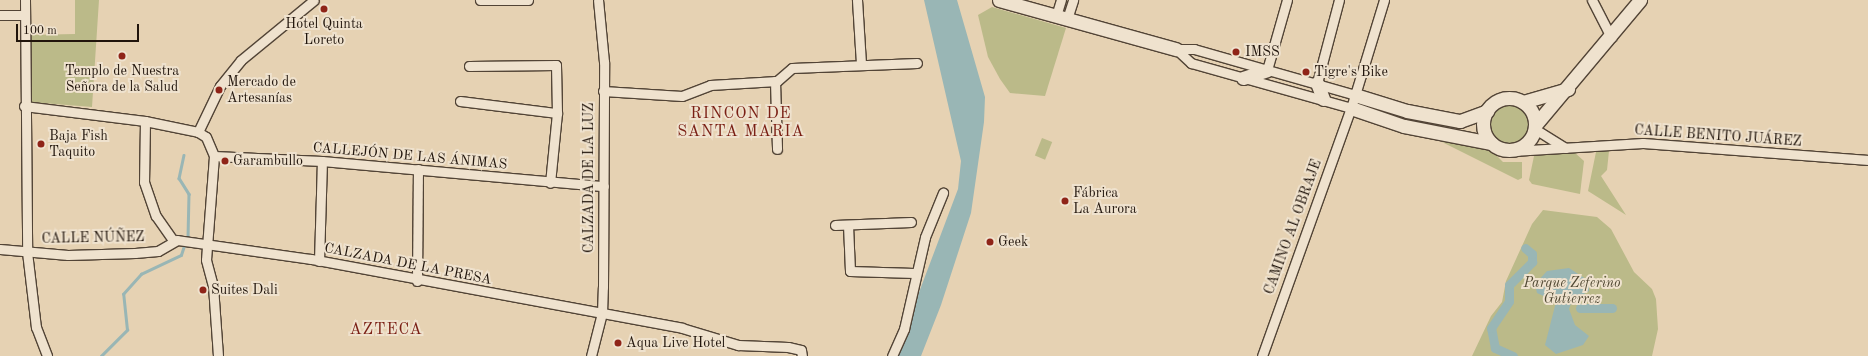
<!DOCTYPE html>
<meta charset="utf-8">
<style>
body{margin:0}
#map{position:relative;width:1868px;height:356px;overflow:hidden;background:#e6d2b3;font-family:"Old Standard TT",serif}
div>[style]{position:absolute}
.green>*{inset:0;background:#bbba89;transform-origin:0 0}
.round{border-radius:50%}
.water>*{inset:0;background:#99b6b5}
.stream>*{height:2.5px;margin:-1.25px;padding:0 1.25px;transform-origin:1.25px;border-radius:1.25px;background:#99b6b5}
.canal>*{height:9px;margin:-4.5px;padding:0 4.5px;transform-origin:4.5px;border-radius:4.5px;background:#99b6b5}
.roads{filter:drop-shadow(1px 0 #524436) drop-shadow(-1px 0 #524436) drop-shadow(0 1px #524436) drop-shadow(0 -1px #524436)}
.street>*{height:9px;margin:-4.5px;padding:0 4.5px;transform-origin:4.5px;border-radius:4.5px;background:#efe2ce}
.secondary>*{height:13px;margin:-6.5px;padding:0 6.5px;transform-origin:6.5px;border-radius:6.5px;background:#efe2ce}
.secondary>.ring{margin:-6.5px;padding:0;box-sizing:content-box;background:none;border:13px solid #efe2ce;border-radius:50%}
.dots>*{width:11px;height:11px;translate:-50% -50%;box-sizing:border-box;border:2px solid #efe2ce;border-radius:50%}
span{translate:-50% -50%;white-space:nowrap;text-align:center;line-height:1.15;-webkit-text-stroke:4px #efe2ce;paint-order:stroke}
.poi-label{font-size:14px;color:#21150c}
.left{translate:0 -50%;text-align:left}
.street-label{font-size:14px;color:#21150c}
.park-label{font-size:14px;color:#4f4732;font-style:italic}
.quarter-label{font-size:16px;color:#7a1f14;letter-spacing:1px}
.scale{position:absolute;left:16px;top:24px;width:123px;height:18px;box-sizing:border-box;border:2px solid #21150c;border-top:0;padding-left:5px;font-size:12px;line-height:14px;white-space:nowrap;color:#21150c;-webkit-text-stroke:3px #efe2ce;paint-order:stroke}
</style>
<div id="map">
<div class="green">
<i style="clip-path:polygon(75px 0,99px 0,92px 107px,30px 102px,28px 35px,75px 34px)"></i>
<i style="clip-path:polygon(992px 7px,1066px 28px,1045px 96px,1010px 93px,1000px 79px,988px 57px,978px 15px)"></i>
<i class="round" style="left:1491px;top:104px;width:42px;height:42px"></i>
<i style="left:1042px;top:138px;width:11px;height:19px;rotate:22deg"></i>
<i style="clip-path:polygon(1442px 142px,1469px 144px,1492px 151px,1503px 162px,1522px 162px,1522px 178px,1518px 180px)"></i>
<i style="clip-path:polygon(1609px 151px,1607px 170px,1601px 176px,1626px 215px,1588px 191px,1596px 152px)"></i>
<i style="clip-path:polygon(1574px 152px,1584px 161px,1580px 194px,1532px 184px,1529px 180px,1534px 156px)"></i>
<i style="clip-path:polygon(1543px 210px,1597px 217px,1611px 229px,1634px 272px,1652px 289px,1656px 299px,1658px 329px,1652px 356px,1472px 356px,1491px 316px,1502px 302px,1506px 281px,1532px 224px)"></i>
</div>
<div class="water">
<i style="clip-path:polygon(924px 0,957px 0,985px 97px,984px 122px,971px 213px,941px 305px,921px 356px,895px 356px,958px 189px,961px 161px)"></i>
<i style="clip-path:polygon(1569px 268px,1589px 281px,1589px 291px,1572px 301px,1569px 309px,1575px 325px,1589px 336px,1583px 345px,1556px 354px,1545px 345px,1556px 302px,1537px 293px,1535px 284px,1547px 271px)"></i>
</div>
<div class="stream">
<i style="left:184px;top:155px;width:24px;rotate:102deg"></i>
<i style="left:179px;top:178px;width:19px;rotate:58deg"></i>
<i style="left:189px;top:194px;width:43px;rotate:91.3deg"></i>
<i style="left:101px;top:356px;width:37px;rotate:-45deg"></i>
<i style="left:127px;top:330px;width:36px;rotate:-96deg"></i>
<i style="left:123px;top:294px;width:27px;rotate:-48deg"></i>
<i style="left:141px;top:274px;width:44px;rotate:-25.4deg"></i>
<i style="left:181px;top:255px;width:9px;rotate:-72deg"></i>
</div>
<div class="canal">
<i style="left:1580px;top:308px;width:32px"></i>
<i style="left:1513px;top:356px;width:20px;rotate:-156deg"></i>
<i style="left:1495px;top:348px;width:20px;rotate:-101deg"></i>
<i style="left:1491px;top:328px;width:32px;rotate:-56deg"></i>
<i style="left:1509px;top:301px;width:16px;rotate:-90deg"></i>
<i style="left:1509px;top:285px;width:33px;rotate:-45deg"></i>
<i style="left:1532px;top:262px;width:8px;rotate:-90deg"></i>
<i style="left:1532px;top:254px;width:9px;rotate:-139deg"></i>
</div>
<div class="roads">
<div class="street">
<i style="left:25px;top:0;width:252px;rotate:89.5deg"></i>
<i style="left:27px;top:252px;width:76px;rotate:83.2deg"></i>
<i style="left:36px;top:327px;width:31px;rotate:69deg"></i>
<i style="left:480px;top:0;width:48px"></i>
<i style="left:857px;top:0;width:64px;rotate:86.4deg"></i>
<i style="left:1592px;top:0;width:42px;rotate:62.8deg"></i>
<i style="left:0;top:15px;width:25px"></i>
<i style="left:1056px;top:16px;width:17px;rotate:-73deg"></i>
<i style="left:1067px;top:19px;width:20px;rotate:-72deg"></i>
<i style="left:1176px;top:49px;width:21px;rotate:43deg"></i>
<i style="left:1191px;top:63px;width:166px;rotate:15.7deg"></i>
<i style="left:1176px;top:49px;width:18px"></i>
<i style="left:1194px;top:49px;width:167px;rotate:15.9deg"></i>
<i style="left:469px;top:66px;width:87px;rotate:-0.7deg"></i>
<i style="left:556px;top:65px;width:48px;rotate:88.8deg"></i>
<i style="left:557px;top:113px;width:70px;rotate:95.7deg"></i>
<i style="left:1267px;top:70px;width:73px;rotate:-74.1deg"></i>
<i style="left:775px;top:81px;width:68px;rotate:88.3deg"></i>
<i style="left:1317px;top:83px;width:86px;rotate:-75.2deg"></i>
<i style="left:603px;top:91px;width:79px;rotate:3.6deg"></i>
<i style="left:682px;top:96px;width:30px;rotate:-21deg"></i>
<i style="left:710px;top:85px;width:67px;rotate:-3.4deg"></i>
<i style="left:777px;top:81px;width:20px;rotate:-41deg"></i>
<i style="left:792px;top:68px;width:125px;rotate:-2.3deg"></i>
<i style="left:460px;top:101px;width:98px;rotate:7.1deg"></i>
<i style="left:24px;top:106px;width:122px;rotate:7.1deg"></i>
<i style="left:145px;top:121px;width:54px;rotate:11.7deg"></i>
<i style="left:198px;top:132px;width:9px;rotate:32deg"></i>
<i style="left:206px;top:137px;width:21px;rotate:67deg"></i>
<i style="left:214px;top:156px;width:104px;rotate:94.4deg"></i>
<i style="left:206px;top:260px;width:27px;rotate:75deg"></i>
<i style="left:213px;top:286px;width:70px;rotate:85.9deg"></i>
<i style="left:145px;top:121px;width:61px;rotate:90.9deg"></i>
<i style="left:144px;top:182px;width:36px;rotate:71deg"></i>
<i style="left:156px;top:216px;width:29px;rotate:55deg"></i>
<i style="left:1535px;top:129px;width:36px;rotate:32deg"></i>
<i style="left:198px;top:132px;width:51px;rotate:-64.4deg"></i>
<i style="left:220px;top:86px;width:33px;rotate:-51deg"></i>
<i style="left:241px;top:60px;width:94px;rotate:-39.4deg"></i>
<i style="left:1513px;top:151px;width:130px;rotate:-3.5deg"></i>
<i style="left:1643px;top:143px;width:226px;rotate:4.3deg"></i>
<i style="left:214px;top:156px;width:108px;rotate:2.7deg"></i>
<i style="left:322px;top:161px;width:283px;rotate:5.1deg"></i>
<i style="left:835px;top:225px;width:76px;rotate:-2.3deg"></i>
<i style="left:848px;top:225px;width:46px;rotate:87.5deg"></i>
<i style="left:850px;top:271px;width:64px;rotate:1.8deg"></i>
<i style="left:0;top:249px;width:68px;rotate:5deg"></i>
<i style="left:68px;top:255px;width:67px;rotate:-1.7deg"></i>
<i style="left:135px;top:253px;width:23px;rotate:-5deg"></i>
<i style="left:158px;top:251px;width:22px;rotate:-30deg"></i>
<i style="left:177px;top:240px;width:135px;rotate:8.1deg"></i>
<i style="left:311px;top:259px;width:377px;rotate:10.5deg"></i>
<i style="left:682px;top:328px;width:59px;rotate:16.9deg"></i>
<i style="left:738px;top:345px;width:50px;rotate:2.3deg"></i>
<i style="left:788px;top:347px;width:13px;rotate:13deg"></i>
<i style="left:801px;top:350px;width:6px;rotate:81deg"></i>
<i style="left:319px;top:261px;width:100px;rotate:-88.3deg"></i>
<i style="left:417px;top:281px;width:112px;rotate:-89.5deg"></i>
<i style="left:591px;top:356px;width:44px;rotate:-75.7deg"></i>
<i style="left:602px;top:313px;width:26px;rotate:-88deg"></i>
<i style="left:603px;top:287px;width:225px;rotate:-89.7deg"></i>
<i style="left:604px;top:62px;width:62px;rotate:-95.5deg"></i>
<i style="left:892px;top:356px;width:30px;rotate:-66deg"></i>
<i style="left:904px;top:329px;width:94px;rotate:-77.1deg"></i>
<i style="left:925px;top:237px;width:48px;rotate:-67.8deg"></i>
<i style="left:1262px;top:356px;width:263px;rotate:-70.3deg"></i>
<i style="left:1351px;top:108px;width:113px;rotate:-73deg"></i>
</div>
<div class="secondary">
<i style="left:999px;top:0;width:184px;rotate:15.5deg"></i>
<i style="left:1243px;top:78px;width:25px;rotate:-18deg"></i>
<i style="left:1317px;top:83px;width:17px;rotate:69deg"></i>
<i style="left:1355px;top:95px;width:54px;rotate:17.1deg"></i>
<i style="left:1407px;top:111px;width:54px;rotate:10.7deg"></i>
<i style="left:1460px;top:121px;width:29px;rotate:-20deg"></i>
<i class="ring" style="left:1483px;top:98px;width:39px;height:39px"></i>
<i style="left:1523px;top:102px;width:47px;rotate:-16.1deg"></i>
<i style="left:1351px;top:108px;width:56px;rotate:18.8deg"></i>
<i style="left:1404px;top:126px;width:89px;rotate:11.1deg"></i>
<i style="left:1536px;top:124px;width:162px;rotate:-50deg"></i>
</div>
</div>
<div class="dots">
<i style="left:324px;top:9px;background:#8f2418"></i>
<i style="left:1236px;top:52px;background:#8f2418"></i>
<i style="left:122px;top:56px;background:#8f2418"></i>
<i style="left:1306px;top:72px;background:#8f2418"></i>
<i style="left:219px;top:90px;background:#8f2418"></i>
<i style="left:41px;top:144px;background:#8f2418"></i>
<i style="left:225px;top:161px;background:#8f2418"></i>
<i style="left:1065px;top:201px;background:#8f2418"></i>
<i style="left:990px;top:242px;background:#8f2418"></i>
<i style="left:203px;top:290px;background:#8f2418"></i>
<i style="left:618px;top:343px;background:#8f2418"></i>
</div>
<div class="poi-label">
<span style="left:324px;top:32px">Hotel Quinta<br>Loreto</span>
<span class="left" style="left:1245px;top:52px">IMSS</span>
<span style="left:122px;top:79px">Templo de Nuestra<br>Señora de la Salud</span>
<span class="left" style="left:1314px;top:72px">Tigre's Bike</span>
<span class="left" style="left:227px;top:90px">Mercado de<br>Artesanías</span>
<span class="left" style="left:49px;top:144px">Baja Fish<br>Taquito</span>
<span class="left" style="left:233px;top:161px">Garambullo</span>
<span class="left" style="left:1073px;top:201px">Fábrica<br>La Aurora</span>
<span class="left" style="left:998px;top:242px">Geek</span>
<span class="left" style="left:211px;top:290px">Suites Dali</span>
<span class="left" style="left:626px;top:343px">Aqua Live Hotel</span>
</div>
<div class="street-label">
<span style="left:1718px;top:136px;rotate:4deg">CALLE BENITO JUÁREZ</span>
<span style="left:410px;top:156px;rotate:5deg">CALLEJÓN DE LAS ÁNIMAS</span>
<span style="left:589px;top:178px;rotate:-90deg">CALZADA DE LA LUZ</span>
<span style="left:1293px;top:227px;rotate:-70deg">CAMINO AL OBRAJE</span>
<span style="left:93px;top:238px;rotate:-1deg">CALLE NÚÑEZ</span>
<span style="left:408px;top:264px;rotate:11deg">CALZADA DE LA PRESA</span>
</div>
<div class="park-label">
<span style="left:1572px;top:291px">Parque Zeferino<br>Gutierrez</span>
</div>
<div class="quarter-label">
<span style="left:741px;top:123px">RINCON DE<br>SANTA MARIA</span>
<span style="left:386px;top:330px">AZTECA</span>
</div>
<div class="scale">100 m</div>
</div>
